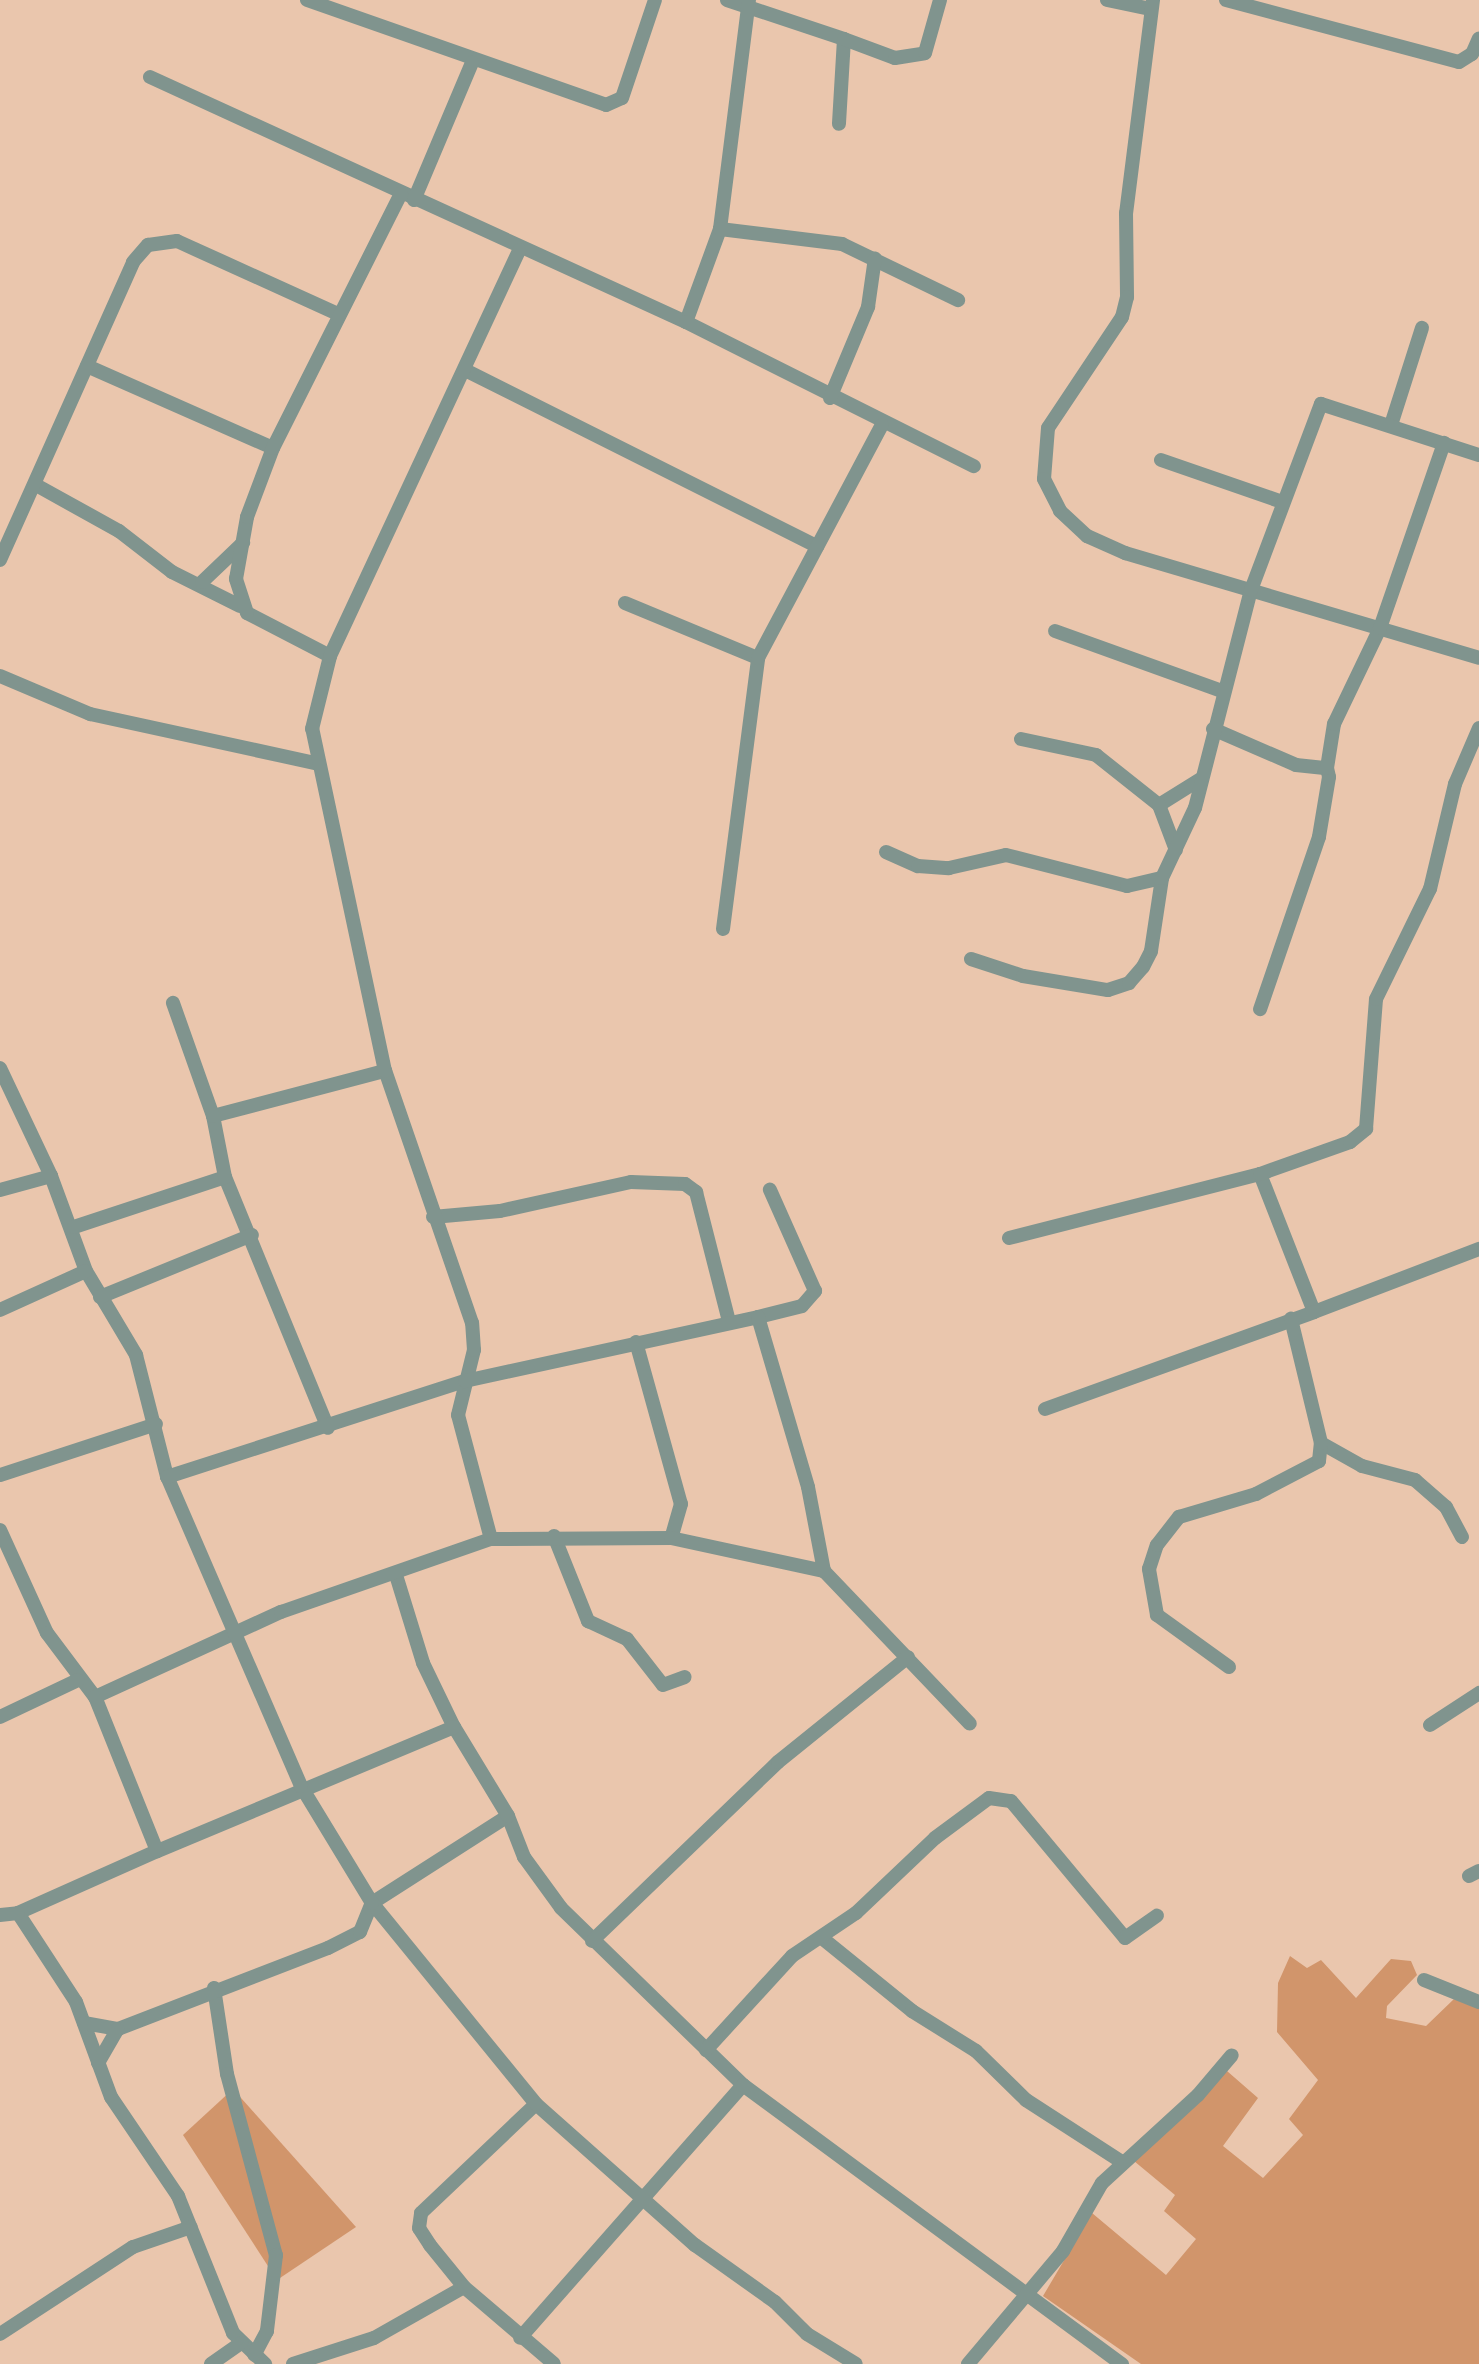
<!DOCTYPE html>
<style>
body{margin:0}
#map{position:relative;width:1479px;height:2364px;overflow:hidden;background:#eac6ad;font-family:Mulish,sans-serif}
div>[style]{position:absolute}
.green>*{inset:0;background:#d1956b}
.minor>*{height:14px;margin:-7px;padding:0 7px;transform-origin:7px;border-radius:7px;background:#80948e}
span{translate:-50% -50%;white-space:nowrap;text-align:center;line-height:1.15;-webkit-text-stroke:7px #eac6ad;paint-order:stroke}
</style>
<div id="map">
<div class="green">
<i style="clip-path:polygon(1290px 1956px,1307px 1968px,1321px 1960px,1356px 1998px,1391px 1959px,1411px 1961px,1417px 1975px,1387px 2006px,1386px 2018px,1426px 2026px,1454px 1999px,1479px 2008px,1479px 2364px,1141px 2364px,1043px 2296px,1092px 2213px,1166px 2275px,1196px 2239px,1164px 2211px,1175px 2195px,1134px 2161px,1227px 2071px,1258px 2098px,1223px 2146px,1263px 2178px,1303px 2135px,1289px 2119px,1318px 2080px,1277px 2032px,1278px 1983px)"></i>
<i style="clip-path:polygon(233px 2089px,356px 2227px,277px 2280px,183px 2135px)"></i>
</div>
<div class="minor">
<i style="left:307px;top:0;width:317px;rotate:19.3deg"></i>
<i style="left:606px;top:105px;width:17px;rotate:-24deg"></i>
<i style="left:622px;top:98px;width:103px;rotate:-71.4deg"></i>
<i style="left:727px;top:0;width:123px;rotate:18.4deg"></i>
<i style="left:844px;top:39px;width:85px;rotate:93.4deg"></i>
<i style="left:1107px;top:0;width:45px;rotate:11.6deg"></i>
<i style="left:1153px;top:0;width:215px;rotate:97.2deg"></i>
<i style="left:1126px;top:213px;width:84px;rotate:89.3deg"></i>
<i style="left:1127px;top:297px;width:21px;rotate:104deg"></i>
<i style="left:1122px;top:317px;width:133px;rotate:123.7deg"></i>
<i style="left:1048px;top:428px;width:51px;rotate:94.5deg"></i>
<i style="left:1044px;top:479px;width:36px;rotate:63deg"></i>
<i style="left:1060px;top:511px;width:37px;rotate:43deg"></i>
<i style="left:1087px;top:536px;width:42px;rotate:24.1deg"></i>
<i style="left:1125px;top:553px;width:369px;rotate:16.5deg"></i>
<i style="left:1226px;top:0;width:241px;rotate:14.9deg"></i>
<i style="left:1459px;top:62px;width:15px;rotate:-32deg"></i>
<i style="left:1472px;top:54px;width:17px;rotate:-66deg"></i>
<i style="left:844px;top:39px;width:54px;rotate:20.4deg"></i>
<i style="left:895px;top:58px;width:30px;rotate:-9deg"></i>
<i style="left:925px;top:53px;width:55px;rotate:-74.2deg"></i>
<i style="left:150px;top:77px;width:589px;rotate:24.56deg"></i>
<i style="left:686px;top:322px;width:99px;rotate:-69.9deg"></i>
<i style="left:720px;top:229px;width:231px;rotate:-82.8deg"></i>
<i style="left:414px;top:200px;width:149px;rotate:-67.1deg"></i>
<i style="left:720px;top:229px;width:123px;rotate:7deg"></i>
<i style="left:842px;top:244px;width:129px;rotate:25.8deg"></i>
<i style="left:686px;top:322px;width:322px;rotate:26.6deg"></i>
<i style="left:87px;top:366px;width:203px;rotate:23.8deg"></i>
<i style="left:465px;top:370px;width:394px;rotate:26.6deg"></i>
<i style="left:830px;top:398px;width:99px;rotate:-67.3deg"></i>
<i style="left:868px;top:307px;width:49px;rotate:-81.9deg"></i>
<i style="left:1391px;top:425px;width:102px;rotate:-72.3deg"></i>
<i style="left:1161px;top:460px;width:128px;rotate:19.1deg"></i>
<i style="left:36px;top:485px;width:95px;rotate:29deg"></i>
<i style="left:119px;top:531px;width:67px;rotate:37.7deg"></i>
<i style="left:172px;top:572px;width:76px;rotate:26.6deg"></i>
<i style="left:0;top:560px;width:326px;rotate:-65.9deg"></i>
<i style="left:133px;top:262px;width:23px;rotate:-49deg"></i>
<i style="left:148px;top:245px;width:29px;rotate:-8deg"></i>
<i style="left:177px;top:241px;width:177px;rotate:24.4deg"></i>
<i style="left:202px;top:582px;width:57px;rotate:-43.6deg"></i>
<i style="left:625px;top:603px;width:144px;rotate:22.5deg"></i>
<i style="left:1055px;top:631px;width:177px;rotate:19.8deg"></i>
<i style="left:330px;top:656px;width:93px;rotate:-152.6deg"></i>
<i style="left:247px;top:613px;width:36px;rotate:-108deg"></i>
<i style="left:236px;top:579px;width:63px;rotate:-79.9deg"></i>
<i style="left:247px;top:517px;width:74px;rotate:-69.4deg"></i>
<i style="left:273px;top:448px;width:285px;rotate:-63.3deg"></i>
<i style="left:0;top:676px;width:98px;rotate:22.9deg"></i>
<i style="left:90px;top:714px;width:234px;rotate:12.3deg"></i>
<i style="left:1213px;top:729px;width:90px;rotate:23.4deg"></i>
<i style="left:1296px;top:765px;width:31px;rotate:6deg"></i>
<i style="left:1327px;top:768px;width:9px;rotate:77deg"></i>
<i style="left:1329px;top:777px;width:61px;rotate:99.5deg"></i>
<i style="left:1319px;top:837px;width:182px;rotate:108.9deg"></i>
<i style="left:1021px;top:739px;width:77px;rotate:12deg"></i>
<i style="left:1096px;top:755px;width:80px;rotate:38.4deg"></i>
<i style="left:1159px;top:805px;width:47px;rotate:-32deg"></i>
<i style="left:1327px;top:768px;width:45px;rotate:-81deg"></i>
<i style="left:1334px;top:724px;width:106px;rotate:-64.4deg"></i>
<i style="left:1380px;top:628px;width:196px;rotate:-70.9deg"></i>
<i style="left:1159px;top:805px;width:48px;rotate:69.3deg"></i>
<i style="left:886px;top:852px;width:35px;rotate:24deg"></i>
<i style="left:918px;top:866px;width:31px;rotate:4deg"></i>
<i style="left:949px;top:868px;width:58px;rotate:-12.8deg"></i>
<i style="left:1006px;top:855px;width:125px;rotate:14.4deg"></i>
<i style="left:1127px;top:886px;width:36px;rotate:-13deg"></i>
<i style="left:723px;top:929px;width:273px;rotate:-82.6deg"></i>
<i style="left:758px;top:658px;width:264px;rotate:-62deg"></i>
<i style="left:971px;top:959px;width:55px;rotate:18.1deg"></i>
<i style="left:1023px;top:976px;width:86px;rotate:9.4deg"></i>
<i style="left:1108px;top:990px;width:22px;rotate:-18deg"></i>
<i style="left:1129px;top:983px;width:21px;rotate:-49deg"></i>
<i style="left:1143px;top:967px;width:18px;rotate:-63deg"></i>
<i style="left:1151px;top:951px;width:74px;rotate:-81.4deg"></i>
<i style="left:1162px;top:878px;width:77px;rotate:-64.8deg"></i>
<i style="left:1195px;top:808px;width:225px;rotate:-75.6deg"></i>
<i style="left:1251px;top:590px;width:199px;rotate:-69.4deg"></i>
<i style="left:1321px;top:404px;width:166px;rotate:17.9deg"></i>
<i style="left:0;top:1068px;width:119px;rotate:64.7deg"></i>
<i style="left:213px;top:1116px;width:178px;rotate:-14.7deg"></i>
<i style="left:1260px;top:1174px;width:148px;rotate:68.6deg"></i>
<i style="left:1314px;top:1312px;width:177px;rotate:-20.9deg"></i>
<i style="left:225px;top:1177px;width:271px;rotate:67.7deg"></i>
<i style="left:0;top:1190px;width:53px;rotate:-15.4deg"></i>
<i style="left:51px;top:1176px;width:101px;rotate:69.8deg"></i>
<i style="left:86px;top:1271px;width:98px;rotate:59.2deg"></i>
<i style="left:136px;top:1355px;width:126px;rotate:75.7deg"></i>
<i style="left:433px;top:1217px;width:67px;rotate:-5.1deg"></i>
<i style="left:500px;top:1211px;width:134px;rotate:-12.5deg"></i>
<i style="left:631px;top:1182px;width:54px;rotate:2.1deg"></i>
<i style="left:685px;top:1184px;width:14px;rotate:36deg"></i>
<i style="left:696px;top:1192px;width:133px;rotate:75.7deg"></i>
<i style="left:74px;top:1227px;width:159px;rotate:-18.3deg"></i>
<i style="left:225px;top:1177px;width:62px;rotate:-101.1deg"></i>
<i style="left:213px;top:1116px;width:120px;rotate:-109.5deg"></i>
<i style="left:1009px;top:1238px;width:259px;rotate:-14.3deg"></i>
<i style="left:1260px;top:1174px;width:96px;rotate:-19.6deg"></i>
<i style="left:1350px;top:1142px;width:21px;rotate:-39deg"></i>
<i style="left:1366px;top:1129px;width:130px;rotate:-85.6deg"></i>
<i style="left:1376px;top:999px;width:123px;rotate:-63.9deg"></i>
<i style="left:1430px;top:889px;width:108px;rotate:-76.6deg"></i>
<i style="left:1455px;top:784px;width:61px;rotate:-66.8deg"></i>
<i style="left:100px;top:1297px;width:164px;rotate:-22.2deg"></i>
<i style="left:0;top:1310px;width:94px;rotate:-24.4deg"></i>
<i style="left:758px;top:1317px;width:45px;rotate:-14deg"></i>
<i style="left:802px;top:1306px;width:20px;rotate:-49deg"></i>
<i style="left:815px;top:1291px;width:111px;rotate:-114deg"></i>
<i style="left:636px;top:1342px;width:168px;rotate:74.5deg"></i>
<i style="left:681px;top:1504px;width:35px;rotate:106deg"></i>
<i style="left:1045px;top:1409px;width:286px;rotate:-19.8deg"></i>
<i style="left:1321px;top:1443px;width:47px;rotate:29.3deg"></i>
<i style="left:1362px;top:1466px;width:55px;rotate:14.8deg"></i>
<i style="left:1415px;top:1480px;width:41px;rotate:41.1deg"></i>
<i style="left:1446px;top:1507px;width:34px;rotate:62deg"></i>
<i style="left:0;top:1475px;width:164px;rotate:-18.1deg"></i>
<i style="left:0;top:1530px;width:113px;rotate:65.5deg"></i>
<i style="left:47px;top:1633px;width:80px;rotate:53.1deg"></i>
<i style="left:554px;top:1536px;width:92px;rotate:68.2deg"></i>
<i style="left:588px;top:1621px;width:43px;rotate:24.8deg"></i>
<i style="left:627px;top:1639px;width:58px;rotate:52deg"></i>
<i style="left:663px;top:1685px;width:23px;rotate:-20deg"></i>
<i style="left:491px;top:1539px;width:180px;rotate:-0.3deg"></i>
<i style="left:671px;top:1538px;width:157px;rotate:12.2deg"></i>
<i style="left:824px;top:1571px;width:211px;rotate:46.3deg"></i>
<i style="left:396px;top:1575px;width:92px;rotate:72.9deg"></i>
<i style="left:423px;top:1663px;width:71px;rotate:64.2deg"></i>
<i style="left:1229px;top:1667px;width:89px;rotate:-144.2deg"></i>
<i style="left:1157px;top:1615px;width:47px;rotate:-99.9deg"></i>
<i style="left:1149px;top:1569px;width:25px;rotate:-72deg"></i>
<i style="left:1157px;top:1545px;width:36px;rotate:-52deg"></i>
<i style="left:1179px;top:1517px;width:80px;rotate:-16.6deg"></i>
<i style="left:1256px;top:1494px;width:71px;rotate:-27.6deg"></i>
<i style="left:1319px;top:1461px;width:18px;rotate:-84deg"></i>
<i style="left:1321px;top:1443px;width:128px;rotate:-103.6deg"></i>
<i style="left:0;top:1717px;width:86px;rotate:-25.4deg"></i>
<i style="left:1430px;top:1725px;width:59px;rotate:-33.1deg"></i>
<i style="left:508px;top:1816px;width:44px;rotate:68.7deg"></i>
<i style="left:524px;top:1857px;width:63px;rotate:54deg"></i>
<i style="left:561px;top:1908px;width:254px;rotate:44.2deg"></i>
<i style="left:743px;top:2085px;width:337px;rotate:131.4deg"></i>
<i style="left:157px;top:1851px;width:152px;rotate:156deg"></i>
<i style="left:18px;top:1913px;width:106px;rotate:56.9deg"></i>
<i style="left:76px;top:2002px;width:101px;rotate:69.8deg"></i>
<i style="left:111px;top:2097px;width:120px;rotate:55.9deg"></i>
<i style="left:178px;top:2196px;width:148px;rotate:68.1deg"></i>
<i style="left:233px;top:2333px;width:45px;rotate:44.1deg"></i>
<i style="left:1469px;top:1876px;width:11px;rotate:-27deg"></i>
<i style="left:0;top:1915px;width:18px;rotate:-6deg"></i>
<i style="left:822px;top:1938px;width:116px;rotate:39deg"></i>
<i style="left:912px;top:2011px;width:75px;rotate:32deg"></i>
<i style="left:976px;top:2051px;width:70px;rotate:44.4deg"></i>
<i style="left:1026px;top:2100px;width:114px;rotate:32.9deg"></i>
<i style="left:592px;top:1941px;width:258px;rotate:-43.9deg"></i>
<i style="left:778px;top:1762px;width:167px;rotate:-38.9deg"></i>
<i style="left:1424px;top:1980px;width:59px;rotate:21.8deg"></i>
<i style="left:214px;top:1988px;width:87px;rotate:81.4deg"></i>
<i style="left:227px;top:2074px;width:188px;rotate:74.9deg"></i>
<i style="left:276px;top:2255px;width:77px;rotate:96.8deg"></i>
<i style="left:267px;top:2331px;width:27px;rotate:118deg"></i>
<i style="left:84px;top:2023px;width:35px;rotate:10deg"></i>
<i style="left:118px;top:2029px;width:225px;rotate:-21.1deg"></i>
<i style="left:328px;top:1948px;width:36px;rotate:-27deg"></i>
<i style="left:360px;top:1932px;width:31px;rotate:-68deg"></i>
<i style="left:372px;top:1903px;width:161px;rotate:-32.6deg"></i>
<i style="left:508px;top:1816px;width:104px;rotate:-121.2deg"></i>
<i style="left:454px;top:1727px;width:322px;rotate:157.3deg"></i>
<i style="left:157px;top:1851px;width:166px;rotate:-111.9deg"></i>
<i style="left:95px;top:1697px;width:205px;rotate:-24.6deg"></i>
<i style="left:281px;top:1612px;width:222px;rotate:-19.2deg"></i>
<i style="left:491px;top:1539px;width:128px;rotate:-104.9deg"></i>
<i style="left:458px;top:1415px;width:67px;rotate:-76.2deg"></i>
<i style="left:474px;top:1350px;width:27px;rotate:-94deg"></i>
<i style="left:472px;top:1323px;width:267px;rotate:-109deg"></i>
<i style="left:385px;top:1071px;width:350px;rotate:-102deg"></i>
<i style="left:312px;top:729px;width:75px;rotate:-76.1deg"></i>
<i style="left:330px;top:656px;width:448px;rotate:-65deg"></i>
<i style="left:706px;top:2050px;width:127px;rotate:-47.5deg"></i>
<i style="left:792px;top:1956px;width:77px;rotate:-33.9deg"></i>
<i style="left:856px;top:1913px;width:109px;rotate:-43.5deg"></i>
<i style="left:935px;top:1838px;width:67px;rotate:-36.5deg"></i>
<i style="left:989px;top:1798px;width:22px;rotate:8deg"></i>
<i style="left:1011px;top:1801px;width:178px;rotate:50.2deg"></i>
<i style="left:1125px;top:1938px;width:39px;rotate:-35deg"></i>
<i style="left:98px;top:2063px;width:39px;rotate:-60deg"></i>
<i style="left:743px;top:2085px;width:471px;rotate:36.4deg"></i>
<i style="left:536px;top:2104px;width:213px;rotate:41.6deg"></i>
<i style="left:695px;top:2245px;width:98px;rotate:35.5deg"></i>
<i style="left:775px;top:2302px;width:45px;rotate:45deg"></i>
<i style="left:807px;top:2334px;width:57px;rotate:31.5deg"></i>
<i style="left:464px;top:2287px;width:54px;rotate:-129deg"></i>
<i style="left:430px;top:2245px;width:20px;rotate:-123deg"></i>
<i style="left:419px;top:2228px;width:15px;rotate:-82deg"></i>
<i style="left:421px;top:2213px;width:158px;rotate:-43.5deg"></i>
<i style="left:536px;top:2104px;width:259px;rotate:-129.2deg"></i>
<i style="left:372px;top:1903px;width:137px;rotate:-121.3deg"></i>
<i style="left:301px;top:1786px;width:337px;rotate:-113.4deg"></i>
<i style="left:167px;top:1477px;width:313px;rotate:-17.9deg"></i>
<i style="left:465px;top:1381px;width:300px;rotate:-12.3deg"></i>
<i style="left:758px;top:1317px;width:177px;rotate:73.6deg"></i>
<i style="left:808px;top:1487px;width:86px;rotate:79.2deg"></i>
<i style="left:0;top:2334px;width:159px;rotate:-33.2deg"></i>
<i style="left:133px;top:2247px;width:61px;rotate:-19deg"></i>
<i style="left:211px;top:2364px;width:37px;rotate:-35deg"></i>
<i style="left:293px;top:2364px;width:85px;rotate:-17.8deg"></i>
<i style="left:374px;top:2338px;width:103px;rotate:-29.5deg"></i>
<i style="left:464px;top:2287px;width:118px;rotate:40.5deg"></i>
<i style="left:968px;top:2364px;width:148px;rotate:-49.9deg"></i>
<i style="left:1063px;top:2251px;width:78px;rotate:-60.2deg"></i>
<i style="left:1102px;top:2183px;width:130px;rotate:-42.5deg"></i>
<i style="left:1198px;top:2095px;width:52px;rotate:-49.6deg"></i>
</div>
</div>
